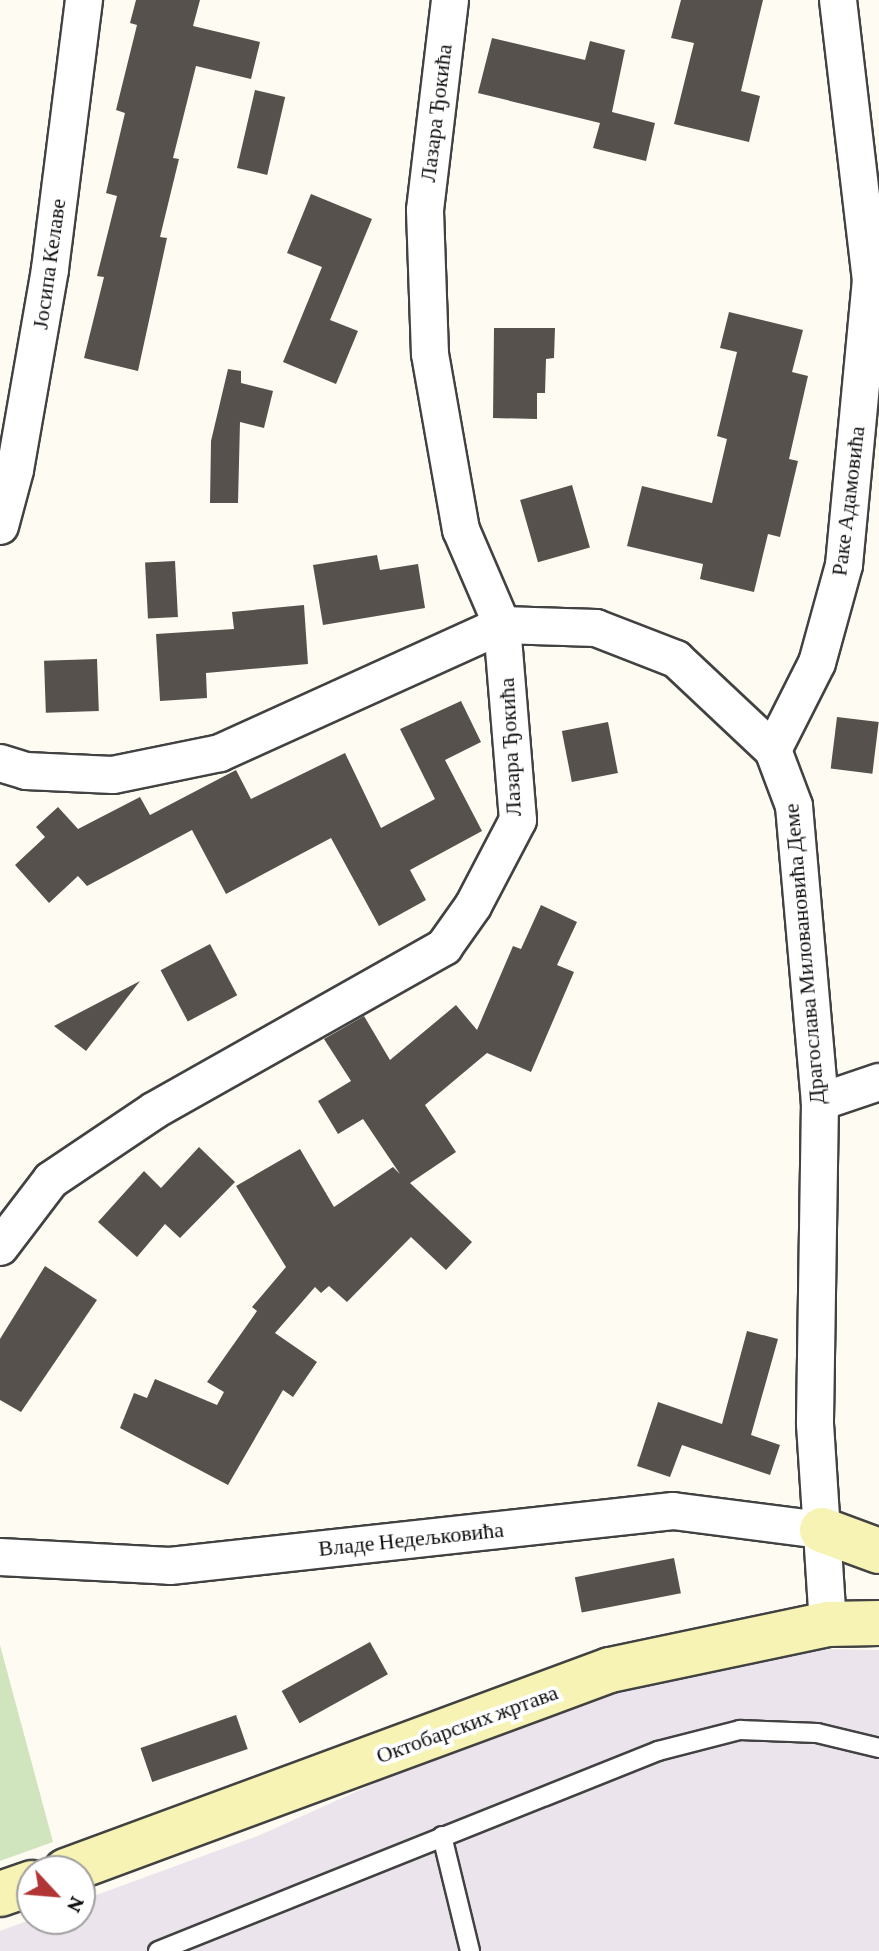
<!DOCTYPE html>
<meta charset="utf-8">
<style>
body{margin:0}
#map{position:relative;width:879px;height:1951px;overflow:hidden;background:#fefcf2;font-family:"Crimson Pro",serif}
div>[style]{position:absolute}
.industrial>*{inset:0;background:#ece4ec}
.green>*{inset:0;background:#d0e5be}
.building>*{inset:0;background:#56514c;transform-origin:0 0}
.roads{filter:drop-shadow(2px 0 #424242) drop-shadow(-2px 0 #424242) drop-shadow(0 2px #424242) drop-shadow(0 -2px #424242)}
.lane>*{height:18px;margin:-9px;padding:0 9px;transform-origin:9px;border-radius:9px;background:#fff}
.street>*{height:36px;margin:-18px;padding:0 18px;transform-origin:18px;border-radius:18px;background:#fff}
.secondary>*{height:44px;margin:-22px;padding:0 22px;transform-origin:22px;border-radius:22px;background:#f7f3b4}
span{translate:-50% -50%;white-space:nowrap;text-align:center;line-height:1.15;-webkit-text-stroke:8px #fff;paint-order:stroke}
.street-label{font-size:22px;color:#0f0f0f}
.north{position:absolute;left:16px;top:1855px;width:80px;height:80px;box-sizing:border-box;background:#fff;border:2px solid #9f9f9f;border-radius:50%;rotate:116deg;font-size:22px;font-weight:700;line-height:32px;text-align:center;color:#0f0f0f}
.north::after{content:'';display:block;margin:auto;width:28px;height:36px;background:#b13535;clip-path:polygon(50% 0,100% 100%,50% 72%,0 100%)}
</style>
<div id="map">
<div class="industrial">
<i style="clip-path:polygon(830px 1649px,879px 1650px,879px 1951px,0 1951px,0 1931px,32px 1919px,80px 1919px,80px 1901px,260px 1835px,504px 1725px,685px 1674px)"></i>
</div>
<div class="green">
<i style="clip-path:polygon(0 1645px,53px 1842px,0 1861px)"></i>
</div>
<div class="building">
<i style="clip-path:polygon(136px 0,200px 0,193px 26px,260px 42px,251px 79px,196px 66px,173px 158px,179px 159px,160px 237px,167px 238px,138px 371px,84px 358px,104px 277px,97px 276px,117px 196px,106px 193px,125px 113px,116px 110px,137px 25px,130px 23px)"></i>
<i style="clip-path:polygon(681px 0,763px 0,741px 91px,760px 96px,749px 142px,674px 124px,694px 43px,671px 38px)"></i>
<i style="clip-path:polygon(492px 38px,585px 60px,590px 41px,625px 50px,612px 112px,655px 123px,646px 161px,593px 148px,600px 123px,478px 93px)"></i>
<i style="left:255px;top:90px;width:31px;height:80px;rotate:13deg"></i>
<i style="clip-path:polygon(311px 194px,372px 219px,330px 320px,358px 331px,336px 384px,283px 362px,322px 267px,287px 253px)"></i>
<i style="clip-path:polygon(729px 312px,803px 330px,792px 372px,808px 376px,789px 459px,798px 461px,780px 537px,768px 534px,754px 592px,700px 579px,703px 564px,627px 546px,642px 486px,712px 503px,727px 439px,717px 436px,737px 352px,720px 348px)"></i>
<i style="clip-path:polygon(494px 328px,555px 328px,554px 358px,546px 359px,545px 393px,537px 393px,537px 419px,493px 418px)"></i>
<i style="clip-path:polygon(228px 369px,241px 371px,241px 383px,273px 391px,264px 428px,240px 422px,238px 503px,210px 503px,211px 441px)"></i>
<i style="left:572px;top:485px;width:65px;height:54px;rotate:74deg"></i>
<i style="clip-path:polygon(377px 555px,380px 570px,418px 564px,425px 608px,323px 625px,313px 565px)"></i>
<i style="left:175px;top:561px;width:56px;height:30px;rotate:87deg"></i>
<i style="clip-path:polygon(304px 605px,308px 664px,206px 673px,207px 698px,160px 701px,156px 634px,234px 629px,232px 612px)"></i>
<i style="left:97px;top:659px;width:52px;height:53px;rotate:88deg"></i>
<i style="clip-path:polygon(461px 701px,481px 742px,445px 760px,482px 831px,410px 870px,426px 900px,379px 926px,331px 838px,226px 894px,192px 830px,87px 886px,78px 876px,49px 903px,15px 865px,45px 837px,36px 827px,58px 807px,78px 829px,140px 797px,150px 815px,236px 770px,251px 799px,345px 753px,381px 828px,435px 799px,400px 729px)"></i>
<i style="left:837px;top:717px;width:42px;height:52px;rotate:7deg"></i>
<i style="left:608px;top:722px;width:52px;height:47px;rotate:79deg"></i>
<i style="clip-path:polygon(541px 905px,577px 922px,557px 965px,574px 972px,531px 1072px,487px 1053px,425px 1105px,456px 1152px,410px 1183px,472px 1242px,446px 1270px,411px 1237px,347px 1302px,329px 1286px,321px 1293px,315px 1287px,275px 1333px,317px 1362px,293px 1397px,283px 1390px,228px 1485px,120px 1428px,134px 1393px,147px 1398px,155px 1379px,217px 1405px,224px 1392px,207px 1382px,257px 1311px,252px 1307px,286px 1267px,236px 1186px,300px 1149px,334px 1207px,393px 1167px,400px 1174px,363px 1119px,338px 1134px,318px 1101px,351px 1081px,324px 1039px,364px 1016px,390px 1060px,456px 1005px,477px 1030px,513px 946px,521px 949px)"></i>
<i style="left:210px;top:944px;width:58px;height:56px;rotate:62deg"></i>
<i style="clip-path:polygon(140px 981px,86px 1051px,54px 1026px)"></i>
<i style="clip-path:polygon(199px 1147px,235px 1182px,180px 1238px,165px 1224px,137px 1257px,98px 1222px,144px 1171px,161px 1188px)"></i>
<i style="clip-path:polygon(45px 1266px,97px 1300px,21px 1412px,0 1400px,0 1339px)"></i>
<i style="clip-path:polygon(747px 1331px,778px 1339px,751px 1435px,780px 1445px,770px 1475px,682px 1445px,670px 1477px,637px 1466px,658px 1402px,722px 1424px)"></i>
<i style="left:674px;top:1558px;width:36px;height:101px;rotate:79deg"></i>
<i style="left:370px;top:1642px;width:37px;height:101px;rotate:61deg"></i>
<i style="left:236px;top:1715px;width:36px;height:101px;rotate:71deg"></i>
</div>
<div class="roads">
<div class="lane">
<i style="left:442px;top:1836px;width:118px;rotate:76.3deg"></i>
<i style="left:158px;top:1951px;width:539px;rotate:-21.8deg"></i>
<i style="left:658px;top:1751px;width:85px;rotate:-14.4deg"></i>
<i style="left:740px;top:1730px;width:77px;rotate:2.2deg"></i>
<i style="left:817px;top:1733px;width:64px;rotate:13.6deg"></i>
</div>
<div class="street">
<i style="left:0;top:526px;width:58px;rotate:-75deg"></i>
<i style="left:15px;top:470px;width:204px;rotate:-80.1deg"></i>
<i style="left:50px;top:269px;width:271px;rotate:-82.8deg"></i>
<i style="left:773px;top:750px;width:97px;rotate:-63.2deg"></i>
<i style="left:817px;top:663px;width:102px;rotate:-74.6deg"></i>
<i style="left:844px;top:565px;width:285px;rotate:-84.6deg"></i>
<i style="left:871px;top:281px;width:283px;rotate:-96.7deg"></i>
<i style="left:0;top:763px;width:27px;rotate:17deg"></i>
<i style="left:26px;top:771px;width:87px;rotate:2.6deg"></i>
<i style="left:113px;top:775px;width:109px;rotate:-11.6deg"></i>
<i style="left:220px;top:753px;width:310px;rotate:-24.4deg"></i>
<i style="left:502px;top:625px;width:94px;rotate:1.8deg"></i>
<i style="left:596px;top:628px;width:86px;rotate:21.2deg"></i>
<i style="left:676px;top:659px;width:133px;rotate:43.2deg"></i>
<i style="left:773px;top:750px;width:60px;rotate:69.4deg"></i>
<i style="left:794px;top:806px;width:297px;rotate:85deg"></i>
<i style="left:820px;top:1102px;width:322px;rotate:90.9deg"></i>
<i style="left:815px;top:1424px;width:200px;rotate:86.3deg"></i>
<i style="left:820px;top:1102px;width:62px;rotate:-18.7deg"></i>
<i style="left:0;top:1247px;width:84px;rotate:-52.7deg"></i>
<i style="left:51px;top:1180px;width:125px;rotate:-33.9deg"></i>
<i style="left:155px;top:1110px;width:332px;rotate:-29.4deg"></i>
<i style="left:444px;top:947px;width:50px;rotate:-54.7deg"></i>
<i style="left:473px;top:906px;width:97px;rotate:-62.4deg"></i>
<i style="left:518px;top:820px;width:196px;rotate:-94.7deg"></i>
<i style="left:502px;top:625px;width:103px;rotate:-113.3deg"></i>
<i style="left:461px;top:530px;width:179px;rotate:-100deg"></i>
<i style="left:430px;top:354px;width:144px;rotate:-92deg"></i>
<i style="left:425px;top:210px;width:211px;rotate:-83.2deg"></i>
<i style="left:0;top:1557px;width:170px;rotate:3deg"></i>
<i style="left:170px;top:1566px;width:506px;rotate:-6.24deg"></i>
<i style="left:673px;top:1511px;width:150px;rotate:7.3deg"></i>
</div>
<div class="secondary">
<i style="left:822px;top:1530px;width:61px;rotate:20.2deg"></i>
<i style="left:66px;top:1871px;width:580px;rotate:-20.28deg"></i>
<i style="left:610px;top:1670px;width:223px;rotate:-11.9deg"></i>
<i style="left:828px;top:1624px;width:51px;rotate:-1.1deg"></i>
<i style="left:0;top:1894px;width:34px;rotate:-19deg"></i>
</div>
</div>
<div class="street-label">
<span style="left:436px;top:113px;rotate:-83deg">Лазара Ђокића</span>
<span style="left:49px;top:264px;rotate:-82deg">Јосипа Келаве</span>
<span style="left:848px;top:501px;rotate:-83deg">Раке Адамовића</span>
<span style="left:510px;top:747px;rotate:-93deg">Лазара Ђокића</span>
<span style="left:804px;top:954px;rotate:-95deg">Драгослава Миловановића Деме</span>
<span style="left:411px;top:1539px;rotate:-6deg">Владе Недељковића</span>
<span style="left:467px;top:1724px;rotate:-20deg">Октобарских жртава</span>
</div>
<div class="north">N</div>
</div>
